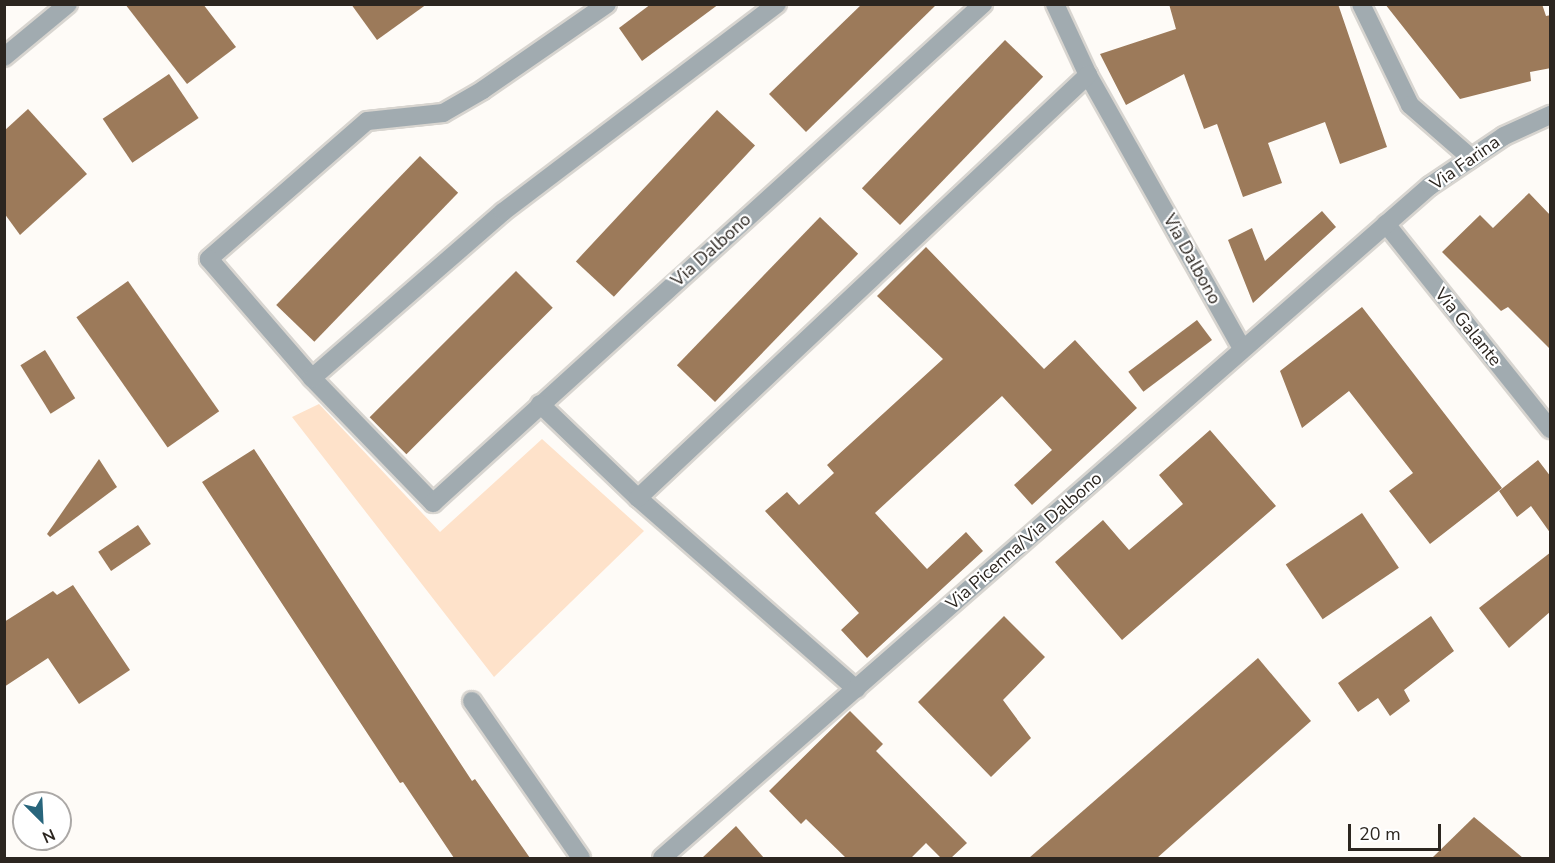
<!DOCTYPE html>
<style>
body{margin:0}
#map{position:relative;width:1555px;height:863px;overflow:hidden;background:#fefbf7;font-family:"Nunito Sans",sans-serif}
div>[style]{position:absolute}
.green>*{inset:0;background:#fee2ca}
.building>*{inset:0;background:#9c7a5a;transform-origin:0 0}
.roads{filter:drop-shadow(2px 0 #d8d5d0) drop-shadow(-2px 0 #d8d5d0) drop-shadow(0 2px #d8d5d0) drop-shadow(0 -2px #d8d5d0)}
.street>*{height:18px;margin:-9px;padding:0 9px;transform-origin:9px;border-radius:9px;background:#a1abb0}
span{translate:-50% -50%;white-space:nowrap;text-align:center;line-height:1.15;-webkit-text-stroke:4.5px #fff;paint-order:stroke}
.street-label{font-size:18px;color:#2c2620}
.frame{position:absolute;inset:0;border:6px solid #2c2620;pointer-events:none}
.north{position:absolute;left:12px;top:791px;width:60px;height:60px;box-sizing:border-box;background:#fff;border:2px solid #aba8a6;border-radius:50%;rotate:156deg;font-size:16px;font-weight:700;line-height:24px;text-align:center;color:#2c2620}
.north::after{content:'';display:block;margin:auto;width:21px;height:27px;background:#28657c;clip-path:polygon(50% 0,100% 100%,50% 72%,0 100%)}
.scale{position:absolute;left:1348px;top:824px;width:93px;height:27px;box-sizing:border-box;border:3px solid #2c2620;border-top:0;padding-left:8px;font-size:18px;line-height:21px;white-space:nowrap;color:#2c2620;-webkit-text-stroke:4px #fff;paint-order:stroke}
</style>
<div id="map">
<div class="green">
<i style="clip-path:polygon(319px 404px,440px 532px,542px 439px,644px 531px,494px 677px,292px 417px)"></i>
</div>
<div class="building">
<i style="clip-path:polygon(125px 4px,203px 4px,236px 47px,187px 84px)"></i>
<i style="clip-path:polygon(351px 4px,427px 4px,377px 40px)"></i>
<i style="clip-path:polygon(651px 4px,719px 4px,642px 61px,619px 28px)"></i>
<i style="clip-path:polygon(862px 4px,937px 4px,806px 132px,769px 94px)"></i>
<i style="clip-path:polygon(1169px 4px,1338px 4px,1387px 147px,1340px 164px,1325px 122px,1268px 143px,1282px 183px,1243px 197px,1217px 124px,1204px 129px,1184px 74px,1126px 105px,1100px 54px,1176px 29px)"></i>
<i style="clip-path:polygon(1385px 4px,1542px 4px,1546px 16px,1551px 15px,1551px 68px,1530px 72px,1531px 81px,1460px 99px)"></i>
<i style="left:1005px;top:40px;width:53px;height:206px;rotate:44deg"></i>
<i style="left:169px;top:74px;width:53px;height:80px;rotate:56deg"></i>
<i style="clip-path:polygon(28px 109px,87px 174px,20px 235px,4px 213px,4px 131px)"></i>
<i style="left:717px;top:110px;width:52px;height:207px;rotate:43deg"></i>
<i style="left:420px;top:156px;width:53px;height:207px;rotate:44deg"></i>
<i style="clip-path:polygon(1529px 193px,1551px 216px,1551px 350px,1508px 307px,1501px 311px,1442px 252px,1480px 215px,1493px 228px)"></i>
<i style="clip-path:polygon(1322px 211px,1336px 227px,1253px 303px,1228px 240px,1252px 228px,1265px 261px)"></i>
<i style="left:820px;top:217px;width:53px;height:206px;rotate:44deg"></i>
<i style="clip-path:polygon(926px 247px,1044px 369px,1075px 340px,1137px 408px,1032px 505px,1014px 485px,1052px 450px,1002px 396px,875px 513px,927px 569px,966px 532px,983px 551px,867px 658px,841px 630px,859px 613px,765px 511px,787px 492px,799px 505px,834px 473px,827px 465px,943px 359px,877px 296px)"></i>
<i style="left:516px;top:271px;width:52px;height:207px;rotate:45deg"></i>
<i style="left:128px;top:281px;width:159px;height:63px;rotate:55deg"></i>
<i style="clip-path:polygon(1362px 307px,1502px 488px,1430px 544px,1389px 491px,1413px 473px,1349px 391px,1302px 428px,1280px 371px)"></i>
<i style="left:1197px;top:320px;width:25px;height:86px;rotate:53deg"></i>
<i style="left:45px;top:350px;width:57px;height:29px;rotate:58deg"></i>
<i style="clip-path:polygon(1210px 430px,1276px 506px,1122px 640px,1055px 562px,1103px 520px,1129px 550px,1183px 504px,1159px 475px)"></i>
<i style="clip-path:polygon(254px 449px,472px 781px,475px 779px,530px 858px,454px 858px,403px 782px,400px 783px,202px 482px)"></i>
<i style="clip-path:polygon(99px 459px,117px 487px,50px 537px,47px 534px)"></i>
<i style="clip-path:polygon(1538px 460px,1551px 477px,1551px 534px,1531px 506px,1517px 517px,1499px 491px)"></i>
<i style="left:1362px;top:513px;width:66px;height:92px;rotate:56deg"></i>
<i style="left:138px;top:525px;width:23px;height:48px;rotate:56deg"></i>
<i style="clip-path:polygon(1551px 552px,1551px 611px,1509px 648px,1479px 608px)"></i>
<i style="clip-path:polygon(73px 585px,130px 670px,79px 704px,48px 658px,4px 687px,4px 622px,53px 591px,57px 595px)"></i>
<i style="clip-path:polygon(1004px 616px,1045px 657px,1003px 700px,1031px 738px,991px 777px,918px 702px)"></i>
<i style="clip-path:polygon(1431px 616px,1454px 651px,1404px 690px,1410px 701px,1390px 716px,1378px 698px,1358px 712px,1338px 683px)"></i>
<i style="clip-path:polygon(1258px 658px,1311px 721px,1157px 858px,1029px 858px)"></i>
<i style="clip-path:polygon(850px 711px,883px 744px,876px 751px,967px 843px,951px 858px,941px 858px,926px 843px,911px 858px,846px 858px,806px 819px,801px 824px,769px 791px)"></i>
<i style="clip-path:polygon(1474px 817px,1523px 858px,1432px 858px)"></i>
<i style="clip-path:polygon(736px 826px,764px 858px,702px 858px)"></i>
</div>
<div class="roads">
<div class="street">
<i style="left:607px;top:4px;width:151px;rotate:145.3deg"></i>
<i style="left:483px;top:90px;width:46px;rotate:150.1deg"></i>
<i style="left:443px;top:113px;width:76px;rotate:174deg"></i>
<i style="left:367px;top:121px;width:210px;rotate:138.9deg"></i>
<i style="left:209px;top:259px;width:157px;rotate:49.1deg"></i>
<i style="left:312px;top:378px;width:174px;rotate:45.9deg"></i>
<i style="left:433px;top:503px;width:743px;rotate:-42.22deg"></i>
<i style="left:1055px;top:4px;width:78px;rotate:65.1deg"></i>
<i style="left:1088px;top:75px;width:313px;rotate:60.6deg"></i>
<i style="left:1361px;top:4px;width:112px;rotate:64.1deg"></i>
<i style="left:1410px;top:105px;width:81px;rotate:41deg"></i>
<i style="left:4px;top:57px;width:83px;rotate:-39.6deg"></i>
<i style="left:1386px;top:224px;width:263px;rotate:51.3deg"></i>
<i style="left:312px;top:378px;width:253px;rotate:-41deg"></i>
<i style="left:503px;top:212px;width:344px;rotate:-37.2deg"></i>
<i style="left:540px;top:404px;width:136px;rotate:43.8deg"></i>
<i style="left:638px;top:498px;width:290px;rotate:41.2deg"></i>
<i style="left:638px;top:498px;width:618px;rotate:-43.23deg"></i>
<i style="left:472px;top:701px;width:191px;rotate:55.2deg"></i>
<i style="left:662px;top:858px;width:1020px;rotate:-41.19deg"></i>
<i style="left:1430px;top:186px;width:89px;rotate:-34deg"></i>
<i style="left:1504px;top:136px;width:51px;rotate:-24.5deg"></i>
</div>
</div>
<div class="street-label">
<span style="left:1465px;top:163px;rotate:-35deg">Via Farina</span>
<span style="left:711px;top:250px;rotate:-42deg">Via Dalbono</span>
<span style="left:1192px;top:259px;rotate:61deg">Via Dalbono</span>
<span style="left:1468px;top:327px;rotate:51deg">Via Galante</span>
<span style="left:1024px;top:541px;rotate:-41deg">Via Picenna/Via Dalbono</span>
</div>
<div class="frame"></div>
<div class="north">N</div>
<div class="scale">20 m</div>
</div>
